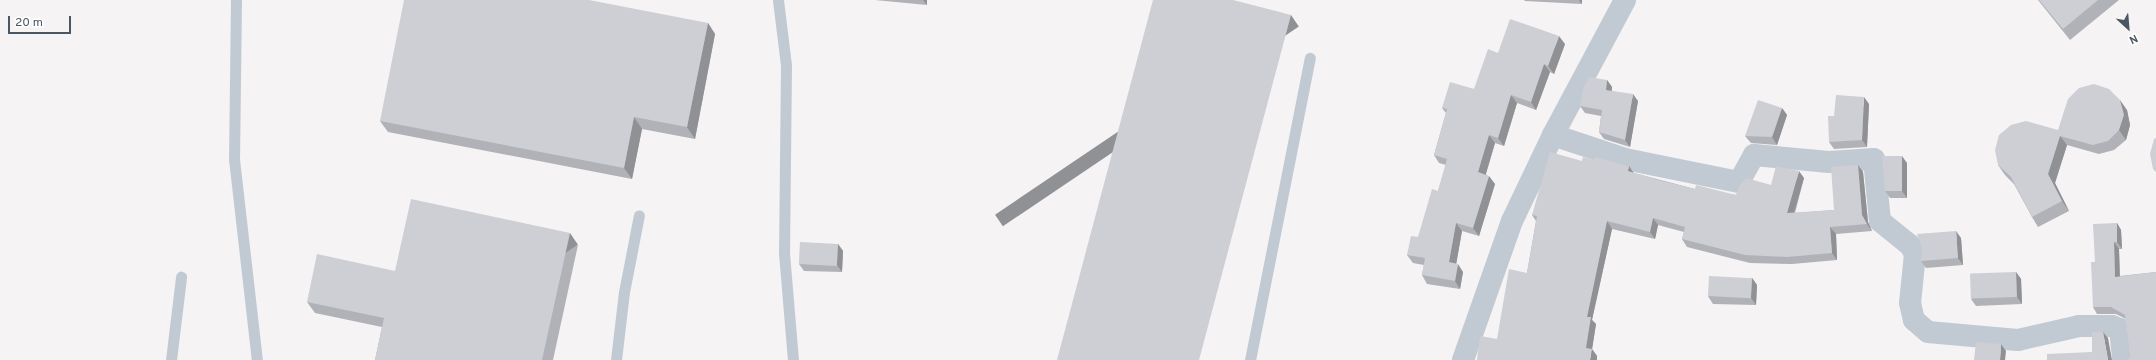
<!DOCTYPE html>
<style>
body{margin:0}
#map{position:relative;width:2156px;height:360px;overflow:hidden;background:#f5f3f3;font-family:Overpass,sans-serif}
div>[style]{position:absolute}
.service>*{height:11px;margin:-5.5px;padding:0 5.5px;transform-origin:5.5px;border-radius:5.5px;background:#c1cad2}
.minor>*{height:22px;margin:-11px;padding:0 11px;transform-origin:11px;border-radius:11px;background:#c1cad2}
.wall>*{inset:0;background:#b0b2b7}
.shaded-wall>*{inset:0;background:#909195;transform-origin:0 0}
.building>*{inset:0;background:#cdcfd5;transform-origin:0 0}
span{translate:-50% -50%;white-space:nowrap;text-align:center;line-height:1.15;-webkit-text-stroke:3px #fff;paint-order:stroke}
.north{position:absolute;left:2108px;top:8px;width:40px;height:40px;-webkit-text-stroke:3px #fff;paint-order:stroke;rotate:154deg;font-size:11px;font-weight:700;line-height:16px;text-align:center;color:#4a5661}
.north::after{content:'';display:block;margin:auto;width:14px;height:18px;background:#4a5661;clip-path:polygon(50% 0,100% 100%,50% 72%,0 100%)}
.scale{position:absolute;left:8px;top:16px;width:63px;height:18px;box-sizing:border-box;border:2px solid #4a5661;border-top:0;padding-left:5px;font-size:12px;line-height:14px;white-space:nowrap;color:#4a5661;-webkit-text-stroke:3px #fff;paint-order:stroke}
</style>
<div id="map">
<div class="service">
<i style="left:236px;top:0;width:159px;rotate:90.7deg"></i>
<i style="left:234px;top:159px;width:202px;rotate:83.5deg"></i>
<i style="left:778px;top:0;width:65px;rotate:83deg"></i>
<i style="left:786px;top:65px;width:188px;rotate:90.6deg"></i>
<i style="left:784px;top:253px;width:107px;rotate:85.2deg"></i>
<i style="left:171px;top:360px;width:84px;rotate:-83.1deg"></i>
<i style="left:616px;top:360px;width:68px;rotate:-83.3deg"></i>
<i style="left:624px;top:292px;width:78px;rotate:-79deg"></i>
<i style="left:1250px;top:360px;width:308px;rotate:-78.8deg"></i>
</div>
<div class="minor">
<i style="left:1553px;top:135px;width:76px;rotate:18.4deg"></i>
<i style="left:1625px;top:159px;width:116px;rotate:11.4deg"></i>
<i style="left:1739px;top:182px;width:31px;rotate:-61deg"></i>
<i style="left:1754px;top:155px;width:75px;rotate:5.3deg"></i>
<i style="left:1829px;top:162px;width:45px;rotate:-3.8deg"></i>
<i style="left:1874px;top:159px;width:62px;rotate:84.5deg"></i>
<i style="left:1880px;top:221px;width:38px;rotate:39deg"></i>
<i style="left:1910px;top:245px;width:10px;rotate:61deg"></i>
<i style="left:1915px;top:254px;width:49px;rotate:95.8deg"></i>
<i style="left:1910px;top:303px;width:17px;rotate:77deg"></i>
<i style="left:1914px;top:320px;width:18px;rotate:41deg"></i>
<i style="left:1928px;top:332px;width:90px;rotate:5.1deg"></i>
<i style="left:2018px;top:340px;width:63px;rotate:-12.9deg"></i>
<i style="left:2079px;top:326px;width:33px"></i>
<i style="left:2112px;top:326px;width:9px;rotate:21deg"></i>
<i style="left:2120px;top:329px;width:31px;rotate:84deg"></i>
<i style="left:1463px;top:360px;width:147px;rotate:-70.6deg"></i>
<i style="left:1512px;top:221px;width:95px;rotate:-64.5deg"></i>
<i style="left:1553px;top:135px;width:153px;rotate:-61.9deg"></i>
</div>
<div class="wall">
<i style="clip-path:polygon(875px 0,927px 0,927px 5px)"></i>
<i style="clip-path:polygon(1524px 0,1582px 0,1582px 4px,1525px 1px)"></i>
<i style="clip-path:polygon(2038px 0,2119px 0,2070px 40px)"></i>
<i style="clip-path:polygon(708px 23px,715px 34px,695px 139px,642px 129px,632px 179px,388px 132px,380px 121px)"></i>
<i style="clip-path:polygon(1565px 44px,1554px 74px,1550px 72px,1536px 110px,1517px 103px,1504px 146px,1495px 143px,1486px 174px,1495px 184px,1479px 236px,1462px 231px,1456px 264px,1463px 272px,1460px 289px,1427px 284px,1422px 275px,1424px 265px,1413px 263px,1407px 255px,1418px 237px,1438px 191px,1446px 165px,1439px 163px,1434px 155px,1446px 113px,1442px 108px,1474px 89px,1498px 53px)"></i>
<i style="clip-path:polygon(1607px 80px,1612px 87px,1612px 91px,1638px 101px,1630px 147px,1604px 139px,1599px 132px,1601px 116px,1585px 113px,1580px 106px)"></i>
<i style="clip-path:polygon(1869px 104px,1867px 147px,1834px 149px,1829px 142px,1834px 116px)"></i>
<i style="clip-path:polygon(1782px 108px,1787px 115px,1777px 145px,1751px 143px,1745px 136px)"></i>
<i style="clip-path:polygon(2127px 110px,2130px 125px,2126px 140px,2114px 150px,2099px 154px,2067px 145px,2055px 183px,2069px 211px,2038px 227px,2032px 217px,2014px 184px,2005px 175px,1998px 165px,2058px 130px)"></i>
<i style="clip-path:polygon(1594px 160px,1629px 166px,1634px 173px,1695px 189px,1736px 195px,1771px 185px,1804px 178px,1795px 213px,1834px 210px,1858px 165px,1863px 172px,1868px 222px,1872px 231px,1836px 234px,1837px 260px,1792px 264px,1750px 263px,1687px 247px,1682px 239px,1684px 232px,1658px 225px,1655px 239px,1612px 229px,1592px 320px,1596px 324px,1592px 349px,1597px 356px,1497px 339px,1527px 273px,1536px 221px,1532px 215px,1582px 161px)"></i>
<i style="clip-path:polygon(1907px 163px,1907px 198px,1890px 198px,1885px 191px)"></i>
<i style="clip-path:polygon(2117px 223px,2121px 230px,2122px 249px,2119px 249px,2120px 276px,2156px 272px,2130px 358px,2126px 319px,2116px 314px,2097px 314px,2093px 307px,2095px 262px)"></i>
<i style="clip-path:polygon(1961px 238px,1963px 265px,1926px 268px,1921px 261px)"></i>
<i style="clip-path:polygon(838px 244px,843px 251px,842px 272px,804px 271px,799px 264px)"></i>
<i style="clip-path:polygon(578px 245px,553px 360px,375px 360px,382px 327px,315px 313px,307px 302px,395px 271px)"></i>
<i style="clip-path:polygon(2016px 272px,2021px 279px,2022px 304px,1976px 306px,1971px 299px)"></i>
<i style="clip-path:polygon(1752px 278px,1757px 285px,1756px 305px,1713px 304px,1708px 296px)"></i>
</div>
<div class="shaded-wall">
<i style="clip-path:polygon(923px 0,927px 0,927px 5px)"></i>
<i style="clip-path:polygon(1579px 0,1582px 0,1582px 4px)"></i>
<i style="left:1291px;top:15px;width:14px;height:357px;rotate:56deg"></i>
<i style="clip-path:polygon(708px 23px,715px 34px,695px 139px,687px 127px)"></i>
<i style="clip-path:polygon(1559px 36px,1565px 44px,1554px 74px,1548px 66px)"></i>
<i style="clip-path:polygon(1544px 64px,1550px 72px,1536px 110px,1531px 102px)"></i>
<i style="clip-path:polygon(1607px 80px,1612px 87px,1611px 97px,1606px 90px)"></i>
<i style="clip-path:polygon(1633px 94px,1638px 101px,1630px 147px,1625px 140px)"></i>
<i style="clip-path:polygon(1511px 95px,1517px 103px,1504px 146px,1498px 138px)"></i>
<i style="clip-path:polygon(1864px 97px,1869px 104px,1867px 147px,1862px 140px)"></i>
<i style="clip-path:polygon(2120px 100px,2127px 110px,2130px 125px,2126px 140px,2119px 130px)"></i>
<i style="clip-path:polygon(1782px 108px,1787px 115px,1777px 145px,1772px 137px)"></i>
<i style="clip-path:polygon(634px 117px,642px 129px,632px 179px,624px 168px)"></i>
<i style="clip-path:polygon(1489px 135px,1495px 143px,1484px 180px,1478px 172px)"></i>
<i style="clip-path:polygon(2060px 136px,2067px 145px,2055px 183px,2069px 211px,2062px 201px,2048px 174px)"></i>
<i style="clip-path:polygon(1902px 156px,1907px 163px,1907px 198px,1902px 191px)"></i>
<i style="clip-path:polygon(1858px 165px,1863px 172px,1868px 222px,1872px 231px,1867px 224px,1862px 215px)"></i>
<i style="clip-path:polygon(1629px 166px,1634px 174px,1628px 171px)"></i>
<i style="clip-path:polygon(1799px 171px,1804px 178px,1792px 220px,1787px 213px)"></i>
<i style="clip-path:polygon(1489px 176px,1495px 184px,1479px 236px,1473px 228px)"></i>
<i style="clip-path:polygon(1653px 218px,1658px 225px,1655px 239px,1650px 232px)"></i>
<i style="clip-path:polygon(1607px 221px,1612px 229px,1592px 320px,1596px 324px,1591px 356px,1586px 348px,1587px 317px)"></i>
<i style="clip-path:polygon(1456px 223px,1462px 231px,1455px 271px,1449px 262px)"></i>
<i style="clip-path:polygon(2117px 223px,2121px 230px,2122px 249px,2117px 242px)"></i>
<i style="clip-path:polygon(1830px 227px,1836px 234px,1837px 260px,1832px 253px)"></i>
<i style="clip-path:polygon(1956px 231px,1961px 238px,1963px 265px,1958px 258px)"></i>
<i style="left:570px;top:233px;width:14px;height:130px;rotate:56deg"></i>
<i style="clip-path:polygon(2114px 242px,2119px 249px,2120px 284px,2115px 277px)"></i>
<i style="clip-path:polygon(838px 244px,843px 251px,842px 272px,837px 265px)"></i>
<i style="clip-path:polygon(1458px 264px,1463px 272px,1460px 289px,1455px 281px)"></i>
<i style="clip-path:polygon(2016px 272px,2021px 279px,2022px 304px,2017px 297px)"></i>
<i style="clip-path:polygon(1752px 278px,1757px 285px,1756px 305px,1751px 298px)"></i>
<i style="clip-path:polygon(2103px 332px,2108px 338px,2112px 360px,2108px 360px)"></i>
<i style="clip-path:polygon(2001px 344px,2006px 351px,2005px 360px,2000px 360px)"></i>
<i style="clip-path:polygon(1592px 349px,1597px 356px,1597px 360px,1590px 360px)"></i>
</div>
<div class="building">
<i style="clip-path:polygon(404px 0,589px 0,708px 23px,687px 127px,634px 117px,624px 168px,380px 121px)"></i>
<i style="clip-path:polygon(1153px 0,1233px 0,1291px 15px,1199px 360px,1057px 360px)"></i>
<i style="clip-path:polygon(2039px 0,2098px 0,2063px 29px)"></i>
<i style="clip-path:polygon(1510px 19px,1559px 36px,1548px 66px,1544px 64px,1531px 102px,1511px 95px,1498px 138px,1489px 135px,1478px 172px,1489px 176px,1473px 228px,1456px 223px,1449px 262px,1458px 264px,1455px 281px,1422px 275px,1425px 258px,1407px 255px,1411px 236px,1418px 237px,1432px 189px,1438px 191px,1447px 159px,1434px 155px,1447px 109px,1442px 108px,1450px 82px,1474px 89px,1488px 49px,1498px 53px)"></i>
<i style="clip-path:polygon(1589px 77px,1607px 80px,1606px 90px,1633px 94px,1625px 140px,1599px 132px,1602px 110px,1580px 106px,1583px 89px)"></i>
<i style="clip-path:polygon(2094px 84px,2109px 89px,2120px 100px,2124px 115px,2119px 130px,2108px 141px,2093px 145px,2060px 136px,2048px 174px,2062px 201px,2032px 217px,2011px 177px,1998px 165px,1995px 150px,1999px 135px,2011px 125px,2026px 121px,2058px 130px,2068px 99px,2079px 88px)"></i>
<i style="clip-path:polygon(1836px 95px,1864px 97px,1862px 140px,1829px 142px,1828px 116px,1834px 116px)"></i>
<i style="clip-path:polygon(1758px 100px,1782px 108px,1772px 137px,1745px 136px)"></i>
<i style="clip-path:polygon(2156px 138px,2156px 172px,2153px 169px,2150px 154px,2154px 139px)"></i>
<i style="clip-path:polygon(1550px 152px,1582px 161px,1583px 157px,1594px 160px,1595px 157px,1629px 166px,1628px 171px,1662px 181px,1695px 189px,1696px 185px,1736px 195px,1739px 186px,1746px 178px,1771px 185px,1776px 166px,1799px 171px,1787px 213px,1834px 210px,1831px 167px,1858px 165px,1862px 215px,1867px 224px,1830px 227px,1832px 253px,1787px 257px,1745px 255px,1682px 239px,1685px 227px,1653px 218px,1650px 232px,1607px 221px,1587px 317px,1591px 317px,1586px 348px,1592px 349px,1590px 360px,1477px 360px,1480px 336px,1497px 339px,1509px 269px,1527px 273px,1537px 216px,1532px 215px)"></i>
<i style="clip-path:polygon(1882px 156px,1902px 156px,1902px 191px,1885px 191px)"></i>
<i style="clip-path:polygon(411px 199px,570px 233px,542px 360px,375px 360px,384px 318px,307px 302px,317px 254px,395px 271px)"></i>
<i style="clip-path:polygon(2117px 223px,2117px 242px,2114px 242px,2115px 277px,2156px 272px,2156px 360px,2127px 360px,2130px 358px,2125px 315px,2111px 307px,2093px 307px,2091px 262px,2095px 262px,2093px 224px)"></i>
<i style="clip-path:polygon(1956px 231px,1958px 258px,1921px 261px,1922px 248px,1917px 234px)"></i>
<i style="left:800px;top:242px;width:38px;height:22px;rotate:3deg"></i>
<i style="left:2016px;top:272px;width:25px;height:46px;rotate:88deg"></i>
<i style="left:1709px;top:276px;width:43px;height:20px;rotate:3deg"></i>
<i style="clip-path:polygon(2092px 332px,2103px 332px,2108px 360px,2047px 360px,2047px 354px,2092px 352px)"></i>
<i style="clip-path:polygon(1976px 342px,2001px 344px,2000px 360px,1974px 360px)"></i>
</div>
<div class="north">N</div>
<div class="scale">20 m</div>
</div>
